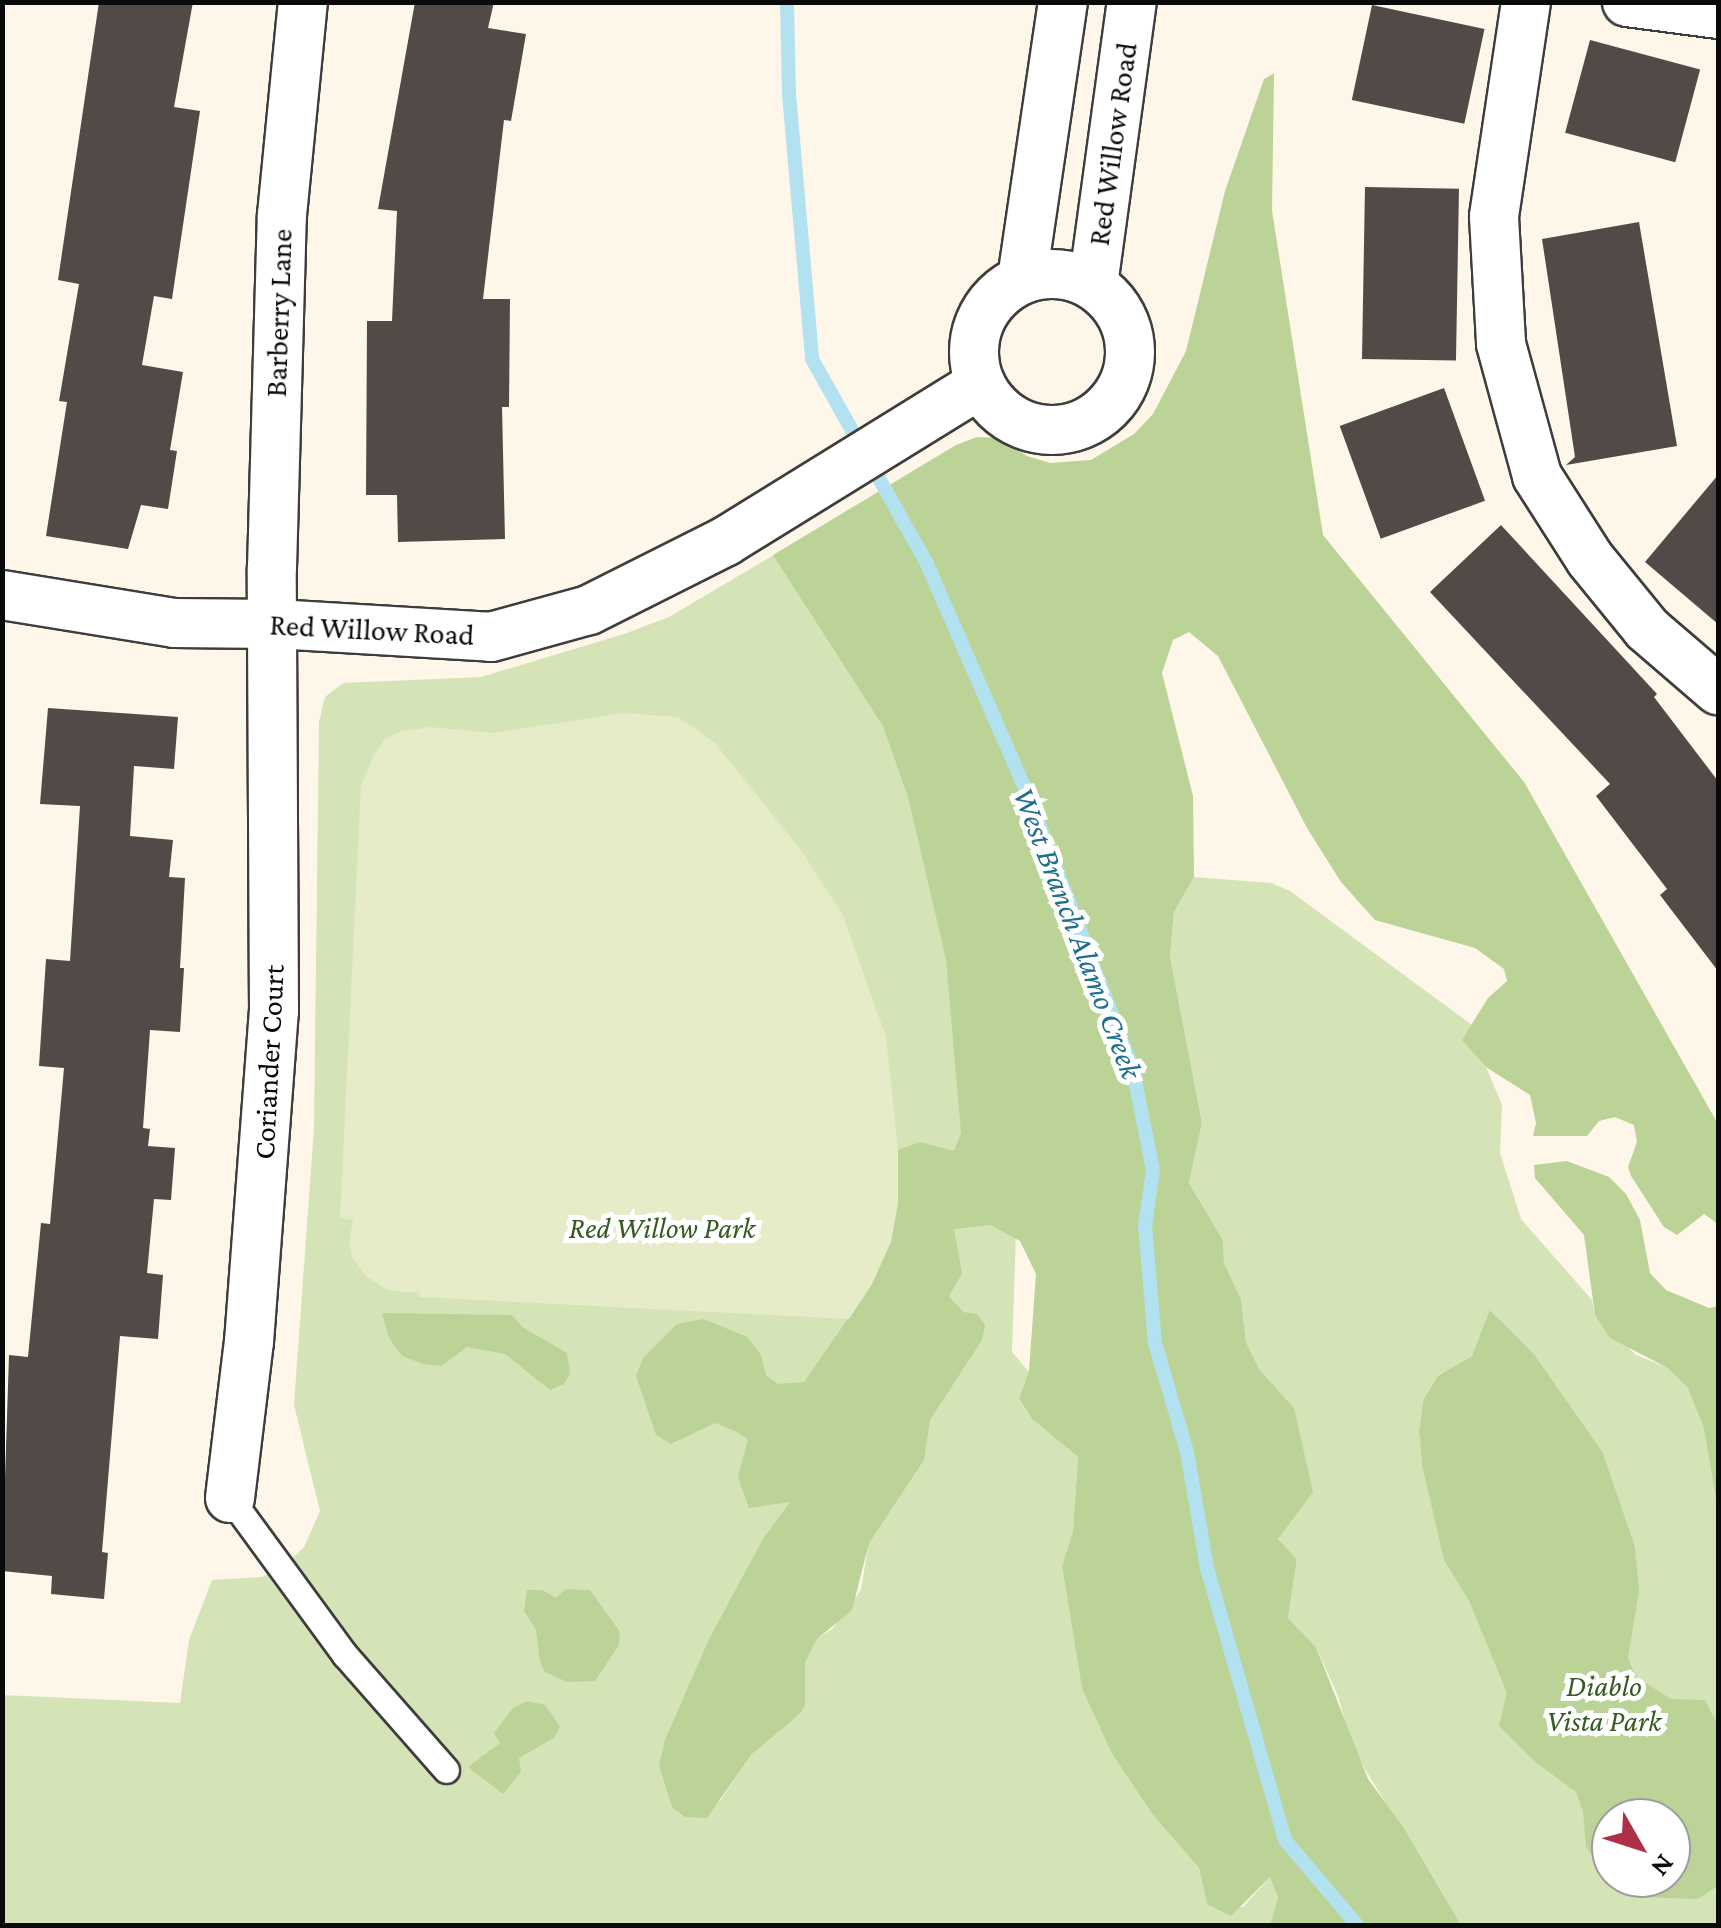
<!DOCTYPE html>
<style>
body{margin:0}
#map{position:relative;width:1721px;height:1928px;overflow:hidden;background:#fdf6e9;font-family:"Crimson Pro",serif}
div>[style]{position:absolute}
.green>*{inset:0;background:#d5e4b6}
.forest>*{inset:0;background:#bbd397}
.pitch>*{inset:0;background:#e5ecc7}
.stream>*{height:14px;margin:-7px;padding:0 7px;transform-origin:7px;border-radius:7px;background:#b2e2f0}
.building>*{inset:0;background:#524a47;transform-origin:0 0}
.roads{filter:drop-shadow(2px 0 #3d3d3d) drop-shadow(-2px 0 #3d3d3d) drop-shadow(0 2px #3d3d3d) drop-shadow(0 -2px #3d3d3d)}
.service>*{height:25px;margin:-12.5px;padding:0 12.5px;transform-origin:12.5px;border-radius:12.5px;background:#fff}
.minor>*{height:48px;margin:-24px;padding:0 24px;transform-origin:24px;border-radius:24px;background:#fff}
.minor>.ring{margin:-24px;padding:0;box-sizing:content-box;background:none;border:48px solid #fff;border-radius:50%}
span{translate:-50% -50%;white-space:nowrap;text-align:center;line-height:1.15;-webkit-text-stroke:10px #fff;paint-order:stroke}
.street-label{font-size:30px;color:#0a0a0a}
.park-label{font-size:30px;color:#365b21;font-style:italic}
.water-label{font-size:32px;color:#1f6f90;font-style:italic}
.frame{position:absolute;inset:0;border:5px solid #0a0a0a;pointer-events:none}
.north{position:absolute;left:1591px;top:1798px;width:100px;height:100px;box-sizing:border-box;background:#fff;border:2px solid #9d9d9d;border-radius:50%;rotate:129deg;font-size:28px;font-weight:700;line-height:40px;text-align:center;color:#0a0a0a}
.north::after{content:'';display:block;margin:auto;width:35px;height:45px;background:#ad2f48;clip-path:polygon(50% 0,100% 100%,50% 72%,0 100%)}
</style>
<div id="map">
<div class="green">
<i style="clip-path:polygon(evenodd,804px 537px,1022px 1051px,1012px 1352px,1029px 1372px,1019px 1400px,1032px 1419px,1078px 1457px,1073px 1531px,1062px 1566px,1082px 1689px,1112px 1754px,1153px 1815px,1199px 1868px,1207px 1904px,1243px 1907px,1271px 1876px,1278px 1897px,1270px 1925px,3px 1925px,2px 1695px,180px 1703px,189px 1640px,212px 1580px,262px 1577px,287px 1564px,304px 1547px,320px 1511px,294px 1405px,314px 1127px,319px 722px,325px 697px,343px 683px,481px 677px,624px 634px,669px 617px,804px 537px,868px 1547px,861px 1590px,832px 1629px,817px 1639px,805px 1663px,805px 1705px,801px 1713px,752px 1754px,720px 1801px,683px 1817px,672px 1806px,868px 1547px)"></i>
<i style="clip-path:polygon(evenodd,1194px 877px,1271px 883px,1290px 891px,1472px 1025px,1463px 1040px,1486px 1067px,1502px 1105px,1500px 1153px,1521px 1219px,1592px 1300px,1595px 1315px,1636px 1355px,1666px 1367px,1688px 1388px,1718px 1365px,1718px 1925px,1291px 1925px,1385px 1802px,1353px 1749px,1338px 1696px,1316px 1647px,1288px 1618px,1297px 1559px,1278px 1539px,1301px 1504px,1294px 1408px,1259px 1369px,1246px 1342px,1241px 1299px,1224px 1263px,1223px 1240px,1189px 1183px,1202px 1123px,1170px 956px,1174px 912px,1194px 877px,1491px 1311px,1534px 1354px,1602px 1451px,1493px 1658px,1469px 1601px,1444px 1559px,1422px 1466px,1419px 1432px,1423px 1400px,1438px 1377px,1472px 1356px,1491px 1311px,1194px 877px,1611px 1818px,1671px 1818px,1671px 1878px,1611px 1878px,1611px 1818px)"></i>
</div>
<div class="forest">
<i style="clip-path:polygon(1274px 73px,1272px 211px,1323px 535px,1524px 782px,1718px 1124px,1718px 1224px,1704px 1214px,1677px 1235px,1664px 1227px,1631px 1176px,1628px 1167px,1637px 1142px,1634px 1125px,1615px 1117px,1599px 1121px,1587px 1136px,1533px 1136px,1536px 1123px,1530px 1095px,1486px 1067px,1462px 1040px,1488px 998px,1507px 981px,1504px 969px,1475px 948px,1375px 920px,1341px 882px,1307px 828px,1218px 656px,1189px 632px,1173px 640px,1162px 673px,1193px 796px,1194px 877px,1174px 912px,1170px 956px,1202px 1123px,1189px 1183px,1223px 1240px,1224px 1263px,1241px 1299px,1246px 1342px,1259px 1369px,1294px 1408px,1313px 1492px,1278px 1539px,1297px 1559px,1288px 1618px,1316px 1647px,1368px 1779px,1403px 1827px,1461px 1925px,1270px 1925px,1278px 1897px,1270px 1877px,1231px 1916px,1207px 1904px,1199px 1868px,1153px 1815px,1112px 1754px,1082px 1689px,1062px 1566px,1073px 1531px,1078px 1457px,1032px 1419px,1019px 1399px,1029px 1371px,1036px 1274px,1020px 1241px,991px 1225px,954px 1229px,962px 1273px,949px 1296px,963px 1312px,977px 1314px,985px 1325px,982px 1340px,930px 1420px,924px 1460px,869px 1543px,852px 1610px,817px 1639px,805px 1663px,805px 1705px,801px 1713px,752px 1754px,707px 1818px,684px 1817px,672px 1807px,659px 1765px,665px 1740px,709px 1639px,763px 1539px,790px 1502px,749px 1508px,738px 1477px,748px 1439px,735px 1431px,715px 1423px,671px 1444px,656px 1435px,636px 1376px,643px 1358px,677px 1324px,704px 1319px,747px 1337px,761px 1355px,766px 1375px,778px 1384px,804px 1382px,872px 1284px,898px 1204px,898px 1150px,920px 1142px,954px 1151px,961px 1133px,946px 959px,908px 797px,883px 726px,773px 555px,956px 445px,977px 437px,999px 438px,1027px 456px,1050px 463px,1091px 460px,1134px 434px,1153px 414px,1186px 351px,1225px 191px,1264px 79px)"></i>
<i style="clip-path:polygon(1567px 1161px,1609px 1177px,1626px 1194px,1640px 1220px,1650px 1273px,1666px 1290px,1709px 1308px,1718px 1306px,1718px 1510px,1704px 1428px,1688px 1388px,1666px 1367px,1610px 1338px,1595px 1315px,1584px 1235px,1535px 1178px,1534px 1165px)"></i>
<i style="clip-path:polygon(evenodd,1490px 1310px,1534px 1354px,1602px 1451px,1635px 1547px,1639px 1591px,1628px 1658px,1636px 1677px,1671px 1699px,1705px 1700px,1718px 1726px,1718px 1886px,1698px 1899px,1636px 1897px,1611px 1880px,1586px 1847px,1583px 1811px,1576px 1792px,1534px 1761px,1499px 1726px,1507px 1693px,1469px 1601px,1444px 1560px,1422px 1466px,1419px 1432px,1423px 1400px,1438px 1376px,1472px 1356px,1490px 1310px,1671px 1818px,1671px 1878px,1611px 1878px,1611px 1818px,1671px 1818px)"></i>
<i style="clip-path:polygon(382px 1313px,512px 1315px,522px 1327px,567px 1353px,570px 1374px,564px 1384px,550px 1390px,505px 1354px,467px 1347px,441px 1366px,423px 1364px,402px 1356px,389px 1338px)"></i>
<i style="clip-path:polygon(565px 1589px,590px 1590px,620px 1632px,619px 1645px,595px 1681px,567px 1682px,545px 1672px,540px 1662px,536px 1630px,524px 1611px,527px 1590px,542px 1590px,556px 1598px)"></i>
<i style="clip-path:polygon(527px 1701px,545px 1705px,560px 1726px,555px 1737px,519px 1758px,521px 1772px,503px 1794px,468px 1767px,500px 1743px,494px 1733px,513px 1708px)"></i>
</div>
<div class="pitch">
<i style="clip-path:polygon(623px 713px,678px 717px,715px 743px,800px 849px,842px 913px,886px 1037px,898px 1150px,898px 1204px,891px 1242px,872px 1284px,849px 1319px,420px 1297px,419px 1293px,387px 1290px,366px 1276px,352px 1257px,349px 1242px,353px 1220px,340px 1218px,361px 785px,373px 757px,384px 740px,399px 732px,429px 727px,494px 733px)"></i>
</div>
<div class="stream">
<i style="left:787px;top:2px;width:92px;rotate:88.8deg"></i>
<i style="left:789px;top:94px;width:266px;rotate:85deg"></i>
<i style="left:812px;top:359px;width:235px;rotate:60.7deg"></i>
<i style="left:927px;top:564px;width:257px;rotate:66.4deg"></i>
<i style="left:1030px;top:800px;width:289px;rotate:69.1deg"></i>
<i style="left:1133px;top:1070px;width:102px;rotate:78.7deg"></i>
<i style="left:1153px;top:1170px;width:56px;rotate:98.3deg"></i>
<i style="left:1145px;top:1225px;width:118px;rotate:85.2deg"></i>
<i style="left:1155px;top:1343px;width:114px;rotate:73.6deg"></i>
<i style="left:1187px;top:1452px;width:118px;rotate:80.2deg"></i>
<i style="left:1207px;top:1568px;width:283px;rotate:74deg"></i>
<i style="left:1285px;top:1840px;width:113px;rotate:49.7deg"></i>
</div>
<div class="building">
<i style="clip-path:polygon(99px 2px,193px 2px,174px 107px,200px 111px,172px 299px,154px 296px,142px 365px,183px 372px,170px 450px,177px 451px,168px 509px,141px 505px,128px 549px,46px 536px,67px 402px,59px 401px,79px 284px,58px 280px)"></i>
<i style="clip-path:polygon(415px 2px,494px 2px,488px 28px,526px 34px,511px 121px,504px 120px,483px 299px,510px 299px,509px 407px,502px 407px,505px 539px,398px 542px,397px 495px,366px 495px,367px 321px,392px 321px,397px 211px,378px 209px)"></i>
<i style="left:1372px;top:5px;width:115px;height:97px;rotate:12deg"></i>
<i style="left:1590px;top:40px;width:114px;height:96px;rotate:15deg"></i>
<i style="left:1365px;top:187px;width:94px;height:172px;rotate:1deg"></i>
<i style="clip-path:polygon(1639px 222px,1677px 446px,1566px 465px,1575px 457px,1542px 239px)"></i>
<i style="left:1444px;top:388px;width:120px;height:111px;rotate:70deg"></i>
<i style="clip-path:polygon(1718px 475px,1718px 624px,1645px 562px)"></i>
<i style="clip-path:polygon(1501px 525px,1657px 694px,1654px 697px,1718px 781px,1718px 971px,1660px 895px,1667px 889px,1596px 796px,1610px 784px,1430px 592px)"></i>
<i style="clip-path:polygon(48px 708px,178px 717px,174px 769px,134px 766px,130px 836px,173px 840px,169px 877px,185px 878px,180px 968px,184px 968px,180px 1032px,150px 1030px,143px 1128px,150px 1129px,148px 1146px,175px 1148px,171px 1200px,154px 1199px,147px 1273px,163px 1275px,158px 1339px,120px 1336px,102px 1552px,108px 1553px,104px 1599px,51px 1594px,52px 1576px,2px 1571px,9px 1355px,28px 1357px,41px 1223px,50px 1224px,64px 1068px,39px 1066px,46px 959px,70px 961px,80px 806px,40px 804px)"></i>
</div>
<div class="roads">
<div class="service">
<i style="left:230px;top:1498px;width:195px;rotate:53.8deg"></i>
<i style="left:345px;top:1655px;width:153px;rotate:48.7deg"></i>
</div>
<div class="minor">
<i style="left:1526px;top:2px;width:217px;rotate:98.5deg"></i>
<i style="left:1494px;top:217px;width:127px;rotate:86.8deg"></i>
<i style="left:1501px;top:344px;width:137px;rotate:74.7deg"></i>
<i style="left:1537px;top:476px;width:98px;rotate:57.4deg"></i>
<i style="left:1590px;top:559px;width:90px;rotate:50.8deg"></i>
<i style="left:1647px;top:629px;width:94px;rotate:40.7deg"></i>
<i style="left:1627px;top:2px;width:92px;rotate:7.5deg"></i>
<i class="ring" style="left:974px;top:274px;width:108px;height:108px"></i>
<i style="left:1022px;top:279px;width:280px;rotate:-81.6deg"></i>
<i style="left:1093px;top:285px;width:286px;rotate:-82.2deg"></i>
<i style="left:2px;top:595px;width:174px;rotate:9.2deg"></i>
<i style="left:174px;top:623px;width:101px;rotate:0.6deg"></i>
<i style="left:275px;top:624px;width:216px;rotate:3.4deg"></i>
<i style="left:491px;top:637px;width:102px;rotate:-15.4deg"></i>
<i style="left:589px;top:610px;width:153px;rotate:-26.7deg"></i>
<i style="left:726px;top:541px;width:299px;rotate:-31.7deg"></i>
<i style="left:230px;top:1498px;width:157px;rotate:-83.1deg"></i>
<i style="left:249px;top:1342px;width:332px;rotate:-85.7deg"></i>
<i style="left:274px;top:1011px;width:443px;rotate:-90.3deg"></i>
<i style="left:272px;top:568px;width:353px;rotate:-88.4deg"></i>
<i style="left:282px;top:215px;width:214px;rotate:-84.4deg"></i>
</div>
</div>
<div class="street-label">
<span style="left:1113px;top:144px;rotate:-82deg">Red Willow Road</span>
<span style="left:279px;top:313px;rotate:-88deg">Barberry Lane</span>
<span style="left:372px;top:630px;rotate:3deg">Red Willow Road</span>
<span style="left:269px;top:1062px;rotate:-87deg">Coriander Court</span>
</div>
<div class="park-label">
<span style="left:662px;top:1228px">Red Willow Park</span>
<span style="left:1604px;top:1703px">Diablo<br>Vista Park</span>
</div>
<div class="water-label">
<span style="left:1078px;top:933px;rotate:69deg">West Branch Alamo Creek</span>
</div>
<div class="frame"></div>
<div class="north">N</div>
</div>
